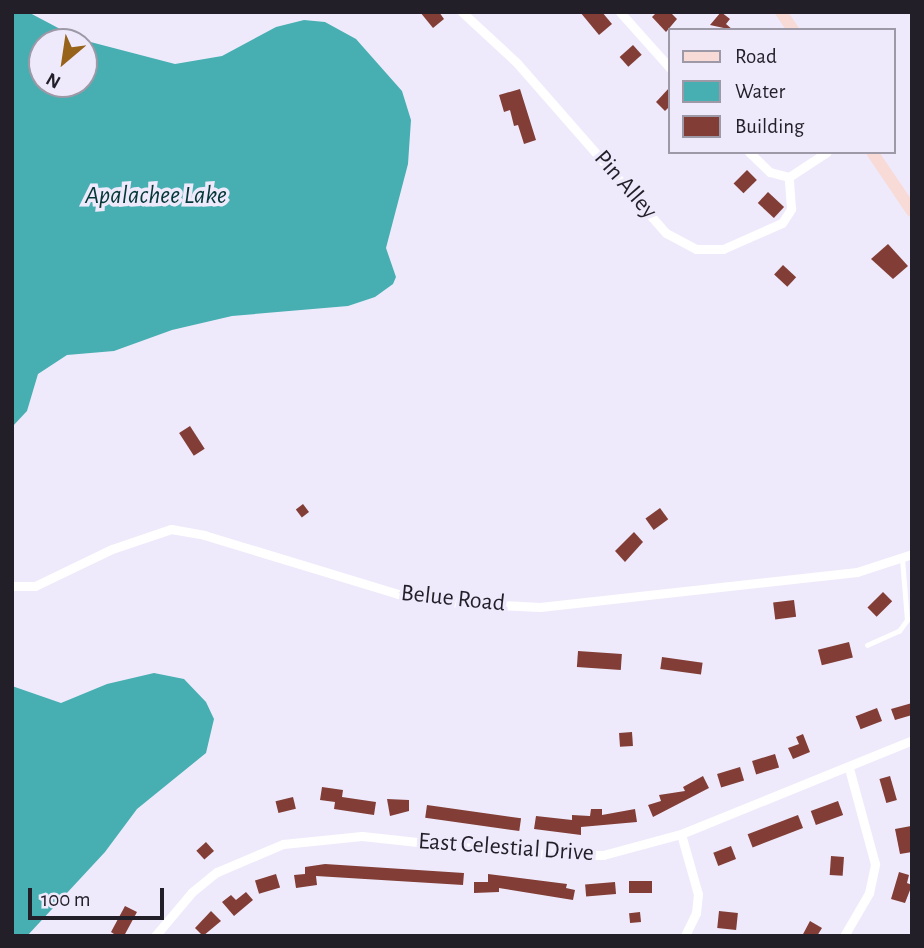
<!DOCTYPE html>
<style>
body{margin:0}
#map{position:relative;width:924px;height:948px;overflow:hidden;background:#efeafb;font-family:"Alegreya Sans",sans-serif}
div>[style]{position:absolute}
.water>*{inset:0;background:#47afb2}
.building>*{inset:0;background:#823e36;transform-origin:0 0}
.lane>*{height:4.5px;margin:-2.25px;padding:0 2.25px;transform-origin:2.25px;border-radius:2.25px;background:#fff}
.street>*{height:9px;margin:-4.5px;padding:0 4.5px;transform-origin:4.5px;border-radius:4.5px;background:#fff}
.secondary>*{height:12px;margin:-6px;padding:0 6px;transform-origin:6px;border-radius:6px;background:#f8dad6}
span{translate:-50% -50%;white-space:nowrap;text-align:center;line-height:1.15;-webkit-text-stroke:7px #efeafb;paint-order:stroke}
.street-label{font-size:24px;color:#221f29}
.water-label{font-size:26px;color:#043738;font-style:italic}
.frame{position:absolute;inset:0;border:14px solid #221f29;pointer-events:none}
.legend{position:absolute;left:668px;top:28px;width:228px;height:126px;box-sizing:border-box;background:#efeafb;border:2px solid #9d99a7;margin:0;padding:9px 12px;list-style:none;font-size:21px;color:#221f29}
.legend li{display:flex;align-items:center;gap:14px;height:35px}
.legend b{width:35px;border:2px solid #9d99a7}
.north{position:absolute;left:28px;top:28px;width:70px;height:70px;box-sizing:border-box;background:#efeafb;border:2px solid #9d99a7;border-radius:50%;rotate:209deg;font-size:19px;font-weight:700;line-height:28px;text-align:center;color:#221f29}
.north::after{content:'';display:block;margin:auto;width:24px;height:32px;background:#976219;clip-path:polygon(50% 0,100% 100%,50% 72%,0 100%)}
.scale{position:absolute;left:28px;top:888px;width:136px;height:32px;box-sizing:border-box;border:4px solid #221f29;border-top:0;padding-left:9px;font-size:21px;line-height:24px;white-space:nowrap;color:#221f29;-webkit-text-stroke:5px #efeafb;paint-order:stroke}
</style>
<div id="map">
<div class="water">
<i style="clip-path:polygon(evenodd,12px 12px,28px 12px,79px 39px,175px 64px,222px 56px,276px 27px,304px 20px,325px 22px,356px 39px,402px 91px,411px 120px,408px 164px,386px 248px,396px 277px,393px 284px,375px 297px,348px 306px,232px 316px,172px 330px,114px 351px,67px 355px,38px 374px,27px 411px,12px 427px,12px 12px,42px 42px,84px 42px,84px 84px,42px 84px,42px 42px)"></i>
<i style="clip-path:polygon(154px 673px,184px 679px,206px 702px,214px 719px,206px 753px,137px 809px,105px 852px,27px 936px,12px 936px,12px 686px,61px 703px,107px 684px)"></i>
</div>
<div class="building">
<i style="clip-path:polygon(420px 12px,439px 12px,444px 19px,433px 28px)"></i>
<i style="clip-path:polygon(580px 12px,602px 12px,612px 24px,599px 35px)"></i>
<i style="clip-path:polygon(657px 12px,670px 12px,677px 19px,666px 32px,652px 17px)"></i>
<i style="clip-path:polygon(721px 12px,730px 19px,726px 24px,733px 30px,710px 25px)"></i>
<i style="left:633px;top:45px;width:13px;height:18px;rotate:48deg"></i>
<i style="clip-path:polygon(670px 87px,670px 106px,665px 111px,656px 102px)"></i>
<i style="clip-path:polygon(520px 89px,536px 140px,524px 144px,518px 125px,514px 126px,510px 110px,504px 112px,499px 95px)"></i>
<i style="left:747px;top:170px;width:14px;height:19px;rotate:45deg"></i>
<i style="left:768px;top:192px;width:22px;height:15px;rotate:43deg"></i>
<i style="clip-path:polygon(888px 244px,908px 266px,893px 279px,871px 259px)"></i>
<i style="left:783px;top:265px;width:18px;height:13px;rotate:43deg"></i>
<i style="left:190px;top:426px;width:27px;height:13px;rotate:57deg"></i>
<i style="left:303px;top:504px;width:10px;height:9px;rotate:53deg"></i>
<i style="left:660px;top:508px;width:14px;height:18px;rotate:54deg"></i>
<i style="clip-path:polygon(634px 532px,643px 542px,625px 562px,615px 551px)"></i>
<i style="left:883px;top:592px;width:13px;height:22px;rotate:45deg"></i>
<i style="left:794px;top:600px;width:17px;height:21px;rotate:83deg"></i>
<i style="left:849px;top:642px;width:16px;height:32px;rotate:76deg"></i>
<i style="left:578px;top:651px;width:44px;height:16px;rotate:4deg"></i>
<i style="left:662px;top:657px;width:41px;height:12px;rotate:8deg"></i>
<i style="clip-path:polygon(912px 703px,912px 715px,895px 720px,891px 709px)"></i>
<i style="left:877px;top:708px;width:14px;height:23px;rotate:69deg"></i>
<i style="left:632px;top:732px;width:14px;height:13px;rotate:86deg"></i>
<i style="clip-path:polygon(803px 734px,810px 752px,793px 759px,788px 748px,799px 744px,796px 737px)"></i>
<i style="left:775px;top:754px;width:14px;height:24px;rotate:73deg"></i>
<i style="left:740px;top:767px;width:14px;height:24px;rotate:73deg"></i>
<i style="clip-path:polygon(703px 776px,709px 788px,653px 817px,648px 805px,661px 801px,659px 795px,685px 791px,683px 787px)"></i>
<i style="left:890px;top:776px;width:25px;height:11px;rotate:74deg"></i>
<i style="clip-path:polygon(322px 787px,343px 790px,342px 797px,376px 802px,374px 815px,334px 809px,335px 802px,320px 800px)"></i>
<i style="left:293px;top:797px;width:12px;height:18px;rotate:76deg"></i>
<i style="clip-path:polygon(387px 799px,409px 800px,409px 811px,390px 816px)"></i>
<i style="left:838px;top:801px;width:15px;height:29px;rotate:70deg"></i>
<i style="left:427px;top:805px;width:95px;height:13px;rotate:8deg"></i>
<i style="clip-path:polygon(591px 809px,602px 809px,602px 815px,635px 809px,637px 822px,581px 827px,581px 835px,534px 829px,536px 816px,572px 820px,572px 815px,590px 816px)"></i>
<i style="left:798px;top:815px;width:14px;height:54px;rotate:69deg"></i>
<i style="clip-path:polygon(911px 826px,912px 852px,900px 854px,895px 829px)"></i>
<i style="left:206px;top:842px;width:12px;height:13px;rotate:48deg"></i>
<i style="left:731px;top:846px;width:14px;height:19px;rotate:69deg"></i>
<i style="left:831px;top:856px;width:13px;height:19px;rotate:4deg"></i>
<i style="clip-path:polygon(325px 864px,464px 873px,463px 885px,316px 876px,317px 885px,296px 888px,294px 875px,305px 874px,305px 867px)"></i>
<i style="clip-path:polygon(899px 872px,909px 875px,907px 883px,912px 885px,905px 903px,891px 899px)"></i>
<i style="left:276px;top:874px;width:14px;height:22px;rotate:73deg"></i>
<i style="clip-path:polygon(488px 874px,567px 884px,566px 888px,575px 890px,573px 900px,499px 888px,499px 892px,474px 893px,474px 882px,488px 882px)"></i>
<i style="left:629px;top:881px;width:23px;height:12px"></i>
<i style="left:615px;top:882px;width:12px;height:30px;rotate:85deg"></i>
<i style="clip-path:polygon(246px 892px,253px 900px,234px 916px,222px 902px,231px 895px,236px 900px)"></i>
<i style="clip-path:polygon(125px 906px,137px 912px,124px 936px,117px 936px,111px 932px)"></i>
<i style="clip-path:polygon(211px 911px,221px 921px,203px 936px,195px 928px)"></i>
<i style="left:719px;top:911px;width:19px;height:17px;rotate:6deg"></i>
<i style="left:640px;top:912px;width:10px;height:11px;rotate:84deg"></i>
<i style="clip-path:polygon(810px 921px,822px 928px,817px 936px,802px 936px)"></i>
</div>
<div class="lane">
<i style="left:867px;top:645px;width:35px;rotate:-24deg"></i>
<i style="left:899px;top:631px;width:14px;rotate:-54deg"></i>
<i style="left:907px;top:620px;width:61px;rotate:-94.7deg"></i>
</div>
<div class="street">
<i style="left:462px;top:12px;width:75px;rotate:42.8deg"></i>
<i style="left:517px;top:63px;width:226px;rotate:48.8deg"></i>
<i style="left:666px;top:233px;width:34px;rotate:28deg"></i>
<i style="left:696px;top:249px;width:27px"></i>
<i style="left:723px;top:249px;width:64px;rotate:-23.8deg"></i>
<i style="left:782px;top:223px;width:17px;rotate:-57deg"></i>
<i style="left:791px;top:209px;width:32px;rotate:-94deg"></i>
<i style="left:620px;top:12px;width:75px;rotate:48.2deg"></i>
<i style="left:749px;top:152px;width:29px;rotate:44deg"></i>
<i style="left:770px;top:172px;width:20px;rotate:15deg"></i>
<i style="left:789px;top:177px;width:45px;rotate:-33.3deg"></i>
<i style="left:12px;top:586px;width:23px"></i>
<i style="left:35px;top:586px;width:85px;rotate:-25.7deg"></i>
<i style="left:112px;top:549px;width:62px;rotate:-18.7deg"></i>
<i style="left:171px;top:529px;width:34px;rotate:10deg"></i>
<i style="left:204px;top:535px;width:203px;rotate:16.9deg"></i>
<i style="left:398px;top:594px;width:62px;rotate:8.4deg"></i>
<i style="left:459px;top:603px;width:81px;rotate:2.8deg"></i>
<i style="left:540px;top:607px;width:319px;rotate:-6.3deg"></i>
<i style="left:857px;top:572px;width:58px;rotate:-18.1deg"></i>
<i style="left:681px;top:834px;width:62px;rotate:74.2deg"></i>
<i style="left:698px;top:894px;width:19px;rotate:96deg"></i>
<i style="left:696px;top:913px;width:25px;rotate:116deg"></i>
<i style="left:155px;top:936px;width:57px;rotate:-49.9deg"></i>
<i style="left:192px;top:892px;width:32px;rotate:-39deg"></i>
<i style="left:217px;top:872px;width:72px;rotate:-23deg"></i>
<i style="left:283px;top:844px;width:79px;rotate:-5.8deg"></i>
<i style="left:362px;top:836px;width:158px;rotate:6.2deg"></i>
<i style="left:519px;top:853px;width:84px;rotate:1.4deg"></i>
<i style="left:603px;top:855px;width:81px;rotate:-15.1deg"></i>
<i style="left:681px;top:834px;width:249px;rotate:-22.1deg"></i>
<i style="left:844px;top:936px;width:50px;rotate:-59.8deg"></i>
<i style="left:869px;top:893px;width:30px;rotate:-78deg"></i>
<i style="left:875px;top:864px;width:99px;rotate:-105.2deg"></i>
</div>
<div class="secondary">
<i style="left:781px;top:12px;width:22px;rotate:56deg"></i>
<i style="left:872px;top:152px;width:71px;rotate:55.9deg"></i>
</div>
<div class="street-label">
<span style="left:625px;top:185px;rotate:49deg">Pin Alley</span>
<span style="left:453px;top:599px;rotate:6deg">Belue Road</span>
<span style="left:506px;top:848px;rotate:4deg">East Celestial Drive</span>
</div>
<div class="water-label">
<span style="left:156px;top:196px">Apalachee Lake</span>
</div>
<div class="frame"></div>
<ul class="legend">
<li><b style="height:9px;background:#f8dad6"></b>Road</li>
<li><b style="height:19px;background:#47afb2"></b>Water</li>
<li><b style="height:19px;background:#823e36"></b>Building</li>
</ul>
<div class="north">N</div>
<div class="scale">100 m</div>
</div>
